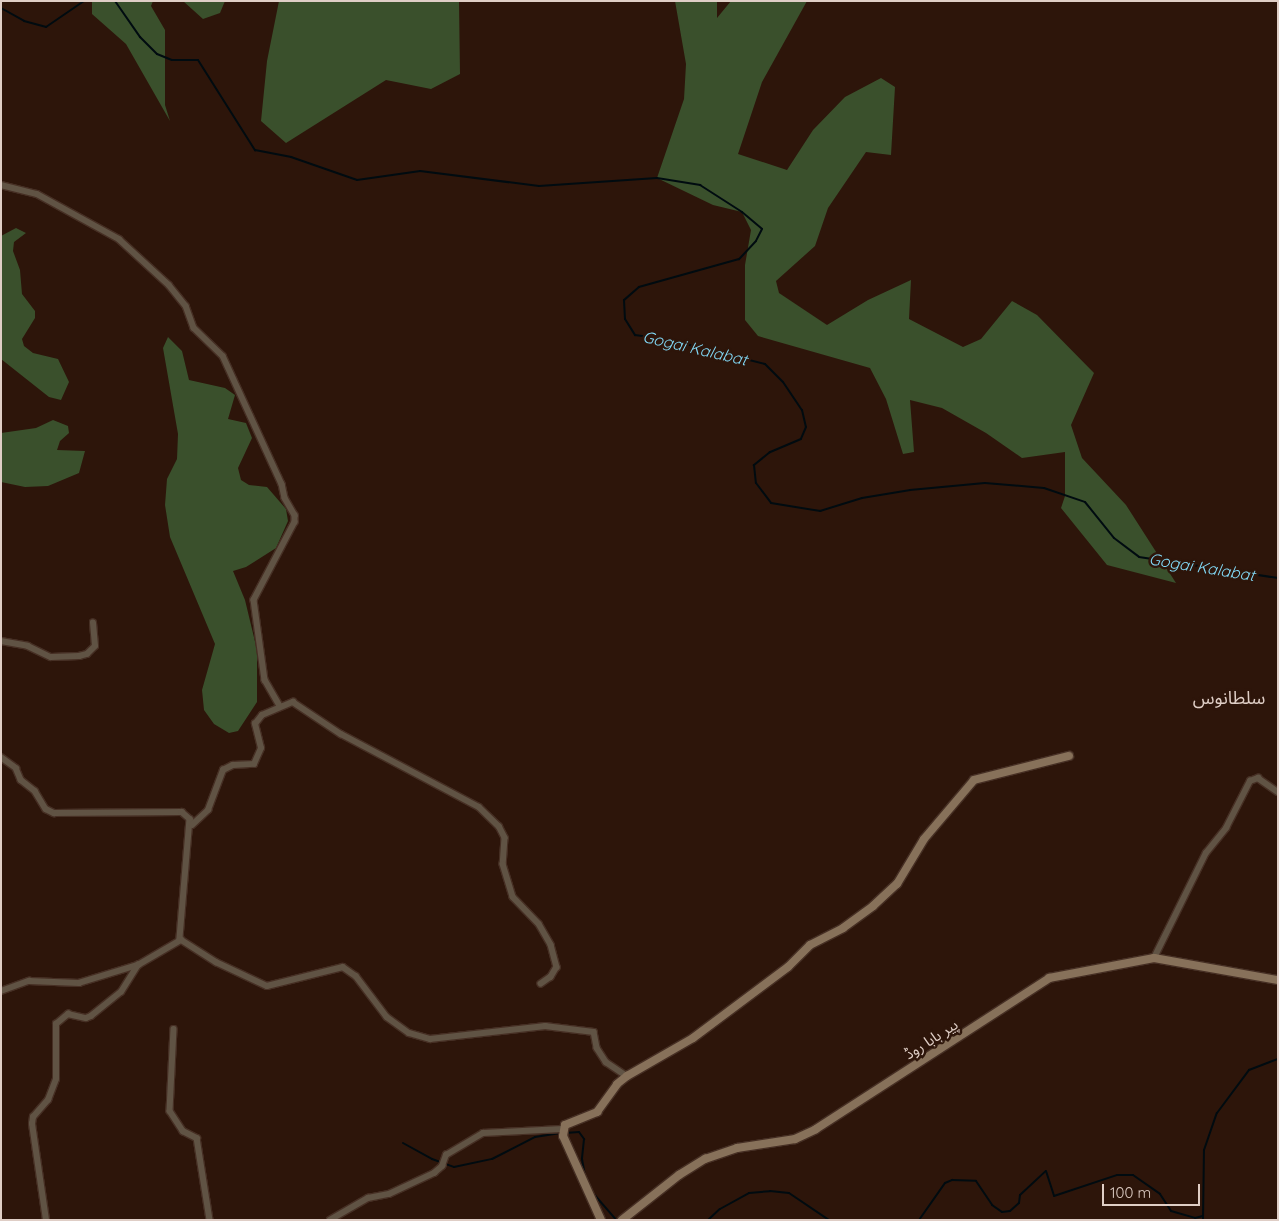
<!DOCTYPE html>
<meta charset="utf-8">
<style>
body{margin:0}
#map{position:relative;width:1279px;height:1221px;overflow:hidden;background:#2d150a;font-family:Quicksand,"Noto Sans Arabic",sans-serif}
div>[style]{position:absolute}
.forest>*{inset:0;background:#3a502c}
.stream>*{height:2px;margin:-1px;padding:0 1px;transform-origin:1px;border-radius:1px;background:#000b10}
.roads{filter:drop-shadow(1px 0 #462f24) drop-shadow(-1px 0 #462f24) drop-shadow(0 1px #462f24) drop-shadow(0 -1px #462f24)}
.street>*{height:5.5px;margin:-2.75px;padding:0 2.75px;transform-origin:2.75px;border-radius:2.75px;background:#605344}
.secondary>*{height:8px;margin:-4px;padding:0 4px;transform-origin:4px;border-radius:4px;background:#87715a}
span{translate:-50% -50%;white-space:nowrap;text-align:center;line-height:1.15;-webkit-text-stroke:5px #2d150a;paint-order:stroke}
.street-label{font-size:15px;color:#dfcec6}
.water-label{font-size:16px;color:#83dbf9;font-style:italic}
.quarter-label{font-size:18px;color:#dfcec6}
.frame{position:absolute;inset:0;border:2px solid #dfcec6;pointer-events:none}
.scale{position:absolute;left:1102px;top:1184px;width:98px;height:22px;box-sizing:border-box;border:2px solid #dfcec6;border-top:0;padding-left:6px;font-size:15px;line-height:18px;white-space:nowrap;color:#dfcec6;-webkit-text-stroke:4px #2d150a;paint-order:stroke}
</style>
<div id="map">
<div class="forest">
<i style="clip-path:polygon(92px 1px,153px 1px,151px 6px,165px 30px,165px 105px,170px 121px,126px 44px,92px 14px)"></i>
<i style="clip-path:polygon(183px 1px,225px 1px,220px 13px,203px 19px)"></i>
<i style="clip-path:polygon(279px 1px,459px 1px,460px 74px,431px 89px,386px 80px,286px 143px,261px 121px,267px 61px)"></i>
<i style="clip-path:polygon(675px 1px,717px 1px,717px 18px,731px 1px,807px 1px,762px 82px,738px 154px,787px 170px,813px 130px,845px 97px,881px 78px,895px 87px,891px 155px,866px 152px,828px 208px,815px 246px,776px 281px,779px 293px,827px 325px,868px 300px,911px 280px,909px 319px,963px 347px,981px 339px,1012px 301px,1037px 315px,1094px 373px,1071px 425px,1082px 458px,1126px 505px,1176px 583px,1107px 565px,1061px 508px,1065px 496px,1065px 452px,1022px 458px,986px 433px,942px 408px,910px 400px,914px 452px,903px 454px,886px 399px,870px 368px,758px 336px,745px 320px,745px 265px,751px 230px,742px 212px,713px 205px,657px 178px,684px 99px,686px 64px)"></i>
<i style="clip-path:polygon(16px 228px,26px 233px,14px 242px,13px 251px,20px 270px,22px 294px,35px 311px,35px 318px,22px 339px,24px 346px,33px 353px,58px 359px,69px 382px,61px 400px,49px 397px,1px 359px,1px 236px)"></i>
<i style="clip-path:polygon(168px 337px,182px 351px,189px 380px,225px 388px,235px 395px,228px 419px,246px 423px,252px 438px,238px 468px,241px 480px,249px 485px,267px 487px,286px 509px,288px 521px,276px 548px,246px 567px,233px 571px,245px 600px,257px 650px,257px 702px,238px 731px,229px 733px,214px 724px,204px 710px,202px 690px,215px 644px,170px 537px,165px 505px,167px 479px,177px 459px,178px 434px,163px 348px)"></i>
<i style="clip-path:polygon(53px 420px,68px 426px,69px 433px,60px 441px,57px 450px,85px 451px,79px 473px,48px 486px,25px 487px,1px 482px,1px 433px,36px 428px)"></i>
</div>
<div class="stream">
<i style="left:115px;top:1px;width:44px;rotate:55.2deg"></i>
<i style="left:140px;top:37px;width:24px;rotate:45deg"></i>
<i style="left:157px;top:54px;width:16px;rotate:22deg"></i>
<i style="left:172px;top:60px;width:26px"></i>
<i style="left:198px;top:60px;width:107px;rotate:57.7deg"></i>
<i style="left:255px;top:150px;width:37px;rotate:11deg"></i>
<i style="left:291px;top:157px;width:70px;rotate:19.2deg"></i>
<i style="left:357px;top:180px;width:64px;rotate:-8.1deg"></i>
<i style="left:420px;top:171px;width:120px;rotate:7.2deg"></i>
<i style="left:539px;top:186px;width:118px;rotate:-3.9deg"></i>
<i style="left:657px;top:178px;width:44px;rotate:9.2deg"></i>
<i style="left:700px;top:185px;width:50px;rotate:32.7deg"></i>
<i style="left:742px;top:212px;width:26px;rotate:40deg"></i>
<i style="left:762px;top:229px;width:13px;rotate:117deg"></i>
<i style="left:756px;top:241px;width:25px;rotate:133deg"></i>
<i style="left:739px;top:259px;width:104px;rotate:164.4deg"></i>
<i style="left:639px;top:287px;width:20px;rotate:139deg"></i>
<i style="left:624px;top:300px;width:19px;rotate:87deg"></i>
<i style="left:625px;top:319px;width:19px;rotate:58deg"></i>
<i style="left:635px;top:335px;width:35px;rotate:8deg"></i>
<i style="left:670px;top:340px;width:98px;rotate:14.2deg"></i>
<i style="left:765px;top:364px;width:25px;rotate:45deg"></i>
<i style="left:783px;top:382px;width:34px;rotate:56deg"></i>
<i style="left:802px;top:410px;width:17px;rotate:77deg"></i>
<i style="left:806px;top:427px;width:13px;rotate:113deg"></i>
<i style="left:801px;top:439px;width:34px;rotate:157deg"></i>
<i style="left:770px;top:452px;width:21px;rotate:141deg"></i>
<i style="left:754px;top:465px;width:18px;rotate:84deg"></i>
<i style="left:756px;top:483px;width:25px;rotate:53deg"></i>
<i style="left:771px;top:503px;width:50px;rotate:9.3deg"></i>
<i style="left:820px;top:511px;width:44px;rotate:-17.2deg"></i>
<i style="left:862px;top:498px;width:49px;rotate:-9.5deg"></i>
<i style="left:910px;top:490px;width:75px;rotate:-5.3deg"></i>
<i style="left:985px;top:483px;width:59px;rotate:4.8deg"></i>
<i style="left:1044px;top:488px;width:43px;rotate:18.9deg"></i>
<i style="left:1085px;top:502px;width:46px;rotate:51.1deg"></i>
<i style="left:1114px;top:538px;width:31px;rotate:37deg"></i>
<i style="left:1139px;top:557px;width:141px;rotate:8.6deg"></i>
<i style="left:1px;top:8px;width:26px;rotate:29deg"></i>
<i style="left:24px;top:21px;width:23px;rotate:15deg"></i>
<i style="left:46px;top:27px;width:46px;rotate:-34.4deg"></i>
<i style="left:565px;top:1133px;width:14px;rotate:-4deg"></i>
<i style="left:579px;top:1132px;width:9px;rotate:54deg"></i>
<i style="left:584px;top:1139px;width:20px;rotate:96deg"></i>
<i style="left:582px;top:1159px;width:17px;rotate:80deg"></i>
<i style="left:403px;top:1143px;width:33px;rotate:29deg"></i>
<i style="left:432px;top:1159px;width:23px;rotate:20deg"></i>
<i style="left:454px;top:1167px;width:39px;rotate:-12deg"></i>
<i style="left:492px;top:1159px;width:48px;rotate:-27.1deg"></i>
<i style="left:535px;top:1137px;width:26px;rotate:-9deg"></i>
<i style="left:592px;top:1192px;width:35px;rotate:49deg"></i>
<i style="left:708px;top:1220px;width:16px;rotate:-43deg"></i>
<i style="left:720px;top:1209px;width:33px;rotate:-29deg"></i>
<i style="left:749px;top:1193px;width:21px;rotate:-5deg"></i>
<i style="left:770px;top:1191px;width:19px;rotate:6deg"></i>
<i style="left:789px;top:1193px;width:48px;rotate:34deg"></i>
<i style="left:919px;top:1220px;width:45px;rotate:-54.9deg"></i>
<i style="left:945px;top:1183px;width:8px;rotate:-23deg"></i>
<i style="left:952px;top:1180px;width:24px;rotate:2deg"></i>
<i style="left:976px;top:1181px;width:29px;rotate:56deg"></i>
<i style="left:992px;top:1205px;width:12px;rotate:35deg"></i>
<i style="left:1002px;top:1212px;width:8px;rotate:-7deg"></i>
<i style="left:1010px;top:1211px;width:12px;rotate:-42deg"></i>
<i style="left:1019px;top:1203px;width:8px;rotate:-83deg"></i>
<i style="left:1020px;top:1195px;width:35px;rotate:-43deg"></i>
<i style="left:1046px;top:1171px;width:26px;rotate:72deg"></i>
<i style="left:1054px;top:1196px;width:66px;rotate:-18.4deg"></i>
<i style="left:1117px;top:1175px;width:16px"></i>
<i style="left:1133px;top:1175px;width:33px;rotate:35deg"></i>
<i style="left:1160px;top:1194px;width:20px;rotate:57deg"></i>
<i style="left:1171px;top:1211px;width:25px;rotate:16deg"></i>
<i style="left:1195px;top:1218px;width:8px;rotate:-14deg"></i>
<i style="left:1203px;top:1220px;width:70px;rotate:-89.2deg"></i>
<i style="left:1204px;top:1150px;width:39px;rotate:-71deg"></i>
<i style="left:1217px;top:1113px;width:54px;rotate:-53.3deg"></i>
<i style="left:1249px;top:1070px;width:31px;rotate:-21deg"></i>
</div>
<div class="roads">
<div class="street">
<i style="left:1px;top:185px;width:37px;rotate:14deg"></i>
<i style="left:37px;top:194px;width:94px;rotate:28.8deg"></i>
<i style="left:119px;top:239px;width:68px;rotate:42.6deg"></i>
<i style="left:169px;top:285px;width:27px;rotate:51deg"></i>
<i style="left:186px;top:306px;width:23px;rotate:70deg"></i>
<i style="left:194px;top:328px;width:40px;rotate:44deg"></i>
<i style="left:223px;top:356px;width:141px;rotate:65.3deg"></i>
<i style="left:282px;top:484px;width:14px;rotate:78deg"></i>
<i style="left:285px;top:498px;width:20px;rotate:60deg"></i>
<i style="left:295px;top:515px;width:7px;rotate:90deg"></i>
<i style="left:295px;top:522px;width:88px;rotate:117.7deg"></i>
<i style="left:254px;top:600px;width:81px;rotate:82.2deg"></i>
<i style="left:265px;top:680px;width:30px;rotate:60deg"></i>
<i style="left:1px;top:641px;width:27px;rotate:10deg"></i>
<i style="left:28px;top:646px;width:25px;rotate:26deg"></i>
<i style="left:51px;top:657px;width:28px;rotate:-2deg"></i>
<i style="left:79px;top:656px;width:8px;rotate:-14deg"></i>
<i style="left:87px;top:654px;width:11px;rotate:-45deg"></i>
<i style="left:95px;top:646px;width:23px;rotate:-95deg"></i>
<i style="left:1px;top:757px;width:19px;rotate:36deg"></i>
<i style="left:16px;top:768px;width:13px;rotate:67deg"></i>
<i style="left:21px;top:780px;width:18px;rotate:38deg"></i>
<i style="left:35px;top:791px;width:21px;rotate:59deg"></i>
<i style="left:46px;top:809px;width:9px;rotate:27deg"></i>
<i style="left:54px;top:813px;width:128px;rotate:-0.4deg"></i>
<i style="left:182px;top:812px;width:11px;rotate:41deg"></i>
<i style="left:190px;top:819px;width:120px;rotate:94.8deg"></i>
<i style="left:180px;top:939px;width:43px;rotate:32.6deg"></i>
<i style="left:216px;top:962px;width:56px;rotate:25.2deg"></i>
<i style="left:267px;top:986px;width:78px;rotate:-14deg"></i>
<i style="left:343px;top:967px;width:16px;rotate:35deg"></i>
<i style="left:356px;top:976px;width:51px;rotate:52.9deg"></i>
<i style="left:387px;top:1017px;width:27px;rotate:36deg"></i>
<i style="left:409px;top:1033px;width:22px;rotate:16deg"></i>
<i style="left:430px;top:1039px;width:116px;rotate:-6.4deg"></i>
<i style="left:545px;top:1026px;width:49px;rotate:7deg"></i>
<i style="left:594px;top:1032px;width:16px;rotate:79deg"></i>
<i style="left:597px;top:1048px;width:17px;rotate:57deg"></i>
<i style="left:606px;top:1062px;width:25px;rotate:34deg"></i>
<i style="left:192px;top:825px;width:22px;rotate:-43deg"></i>
<i style="left:208px;top:810px;width:43px;rotate:-69.4deg"></i>
<i style="left:223px;top:770px;width:11px;rotate:-27deg"></i>
<i style="left:233px;top:765px;width:21px;rotate:-3deg"></i>
<i style="left:254px;top:764px;width:17px;rotate:-66deg"></i>
<i style="left:261px;top:748px;width:25px;rotate:-104deg"></i>
<i style="left:255px;top:724px;width:11px;rotate:-52deg"></i>
<i style="left:262px;top:715px;width:34px;rotate:-23deg"></i>
<i style="left:293px;top:702px;width:58px;rotate:33.7deg"></i>
<i style="left:341px;top:734px;width:156px;rotate:27.9deg"></i>
<i style="left:479px;top:807px;width:28px;rotate:44deg"></i>
<i style="left:499px;top:826px;width:13px;rotate:63deg"></i>
<i style="left:505px;top:838px;width:26px;rotate:94deg"></i>
<i style="left:503px;top:864px;width:34px;rotate:73deg"></i>
<i style="left:513px;top:897px;width:37px;rotate:46deg"></i>
<i style="left:539px;top:924px;width:24px;rotate:60deg"></i>
<i style="left:551px;top:945px;width:23px;rotate:75deg"></i>
<i style="left:557px;top:967px;width:12px;rotate:121deg"></i>
<i style="left:551px;top:977px;width:12px;rotate:145deg"></i>
<i style="left:1154px;top:958px;width:117px;rotate:-63.7deg"></i>
<i style="left:1206px;top:853px;width:32px;rotate:-51deg"></i>
<i style="left:1226px;top:828px;width:53px;rotate:-62.9deg"></i>
<i style="left:1250px;top:781px;width:9px;rotate:-21deg"></i>
<i style="left:1258px;top:778px;width:24px;rotate:35deg"></i>
<i style="left:1px;top:991px;width:30px;rotate:-20deg"></i>
<i style="left:29px;top:981px;width:50px;rotate:2.3deg"></i>
<i style="left:79px;top:983px;width:62px;rotate:-17deg"></i>
<i style="left:174px;top:1029px;width:82px;rotate:92.8deg"></i>
<i style="left:170px;top:1111px;width:24px;rotate:57deg"></i>
<i style="left:183px;top:1131px;width:16px;rotate:27deg"></i>
<i style="left:197px;top:1138px;width:83px;rotate:81deg"></i>
<i style="left:46px;top:1220px;width:97px;rotate:-98.3deg"></i>
<i style="left:32px;top:1124px;width:7px;rotate:-82deg"></i>
<i style="left:33px;top:1117px;width:23px;rotate:-49deg"></i>
<i style="left:48px;top:1100px;width:22px;rotate:-69deg"></i>
<i style="left:56px;top:1079px;width:55px;rotate:-90deg"></i>
<i style="left:56px;top:1024px;width:16px;rotate:-40deg"></i>
<i style="left:68px;top:1014px;width:18px;rotate:13deg"></i>
<i style="left:86px;top:1018px;width:5px;rotate:-22deg"></i>
<i style="left:91px;top:1016px;width:38px;rotate:-39deg"></i>
<i style="left:121px;top:992px;width:32px;rotate:-58deg"></i>
<i style="left:138px;top:965px;width:50px;rotate:-30.2deg"></i>
<i style="left:330px;top:1220px;width:44px;rotate:-30.1deg"></i>
<i style="left:368px;top:1198px;width:21px;rotate:-11deg"></i>
<i style="left:389px;top:1194px;width:50px;rotate:-25deg"></i>
<i style="left:434px;top:1173px;width:11px;rotate:-41deg"></i>
<i style="left:442px;top:1166px;width:12px;rotate:-70deg"></i>
<i style="left:446px;top:1155px;width:43px;rotate:-30.7deg"></i>
<i style="left:483px;top:1133px;width:79px;rotate:-2.9deg"></i>
</div>
<div class="secondary">
<i style="left:601px;top:1220px;width:92px;rotate:-114.3deg"></i>
<i style="left:563px;top:1136px;width:11px;rotate:-80deg"></i>
<i style="left:565px;top:1125px;width:35px;rotate:-22deg"></i>
<i style="left:597px;top:1112px;width:34px;rotate:-54deg"></i>
<i style="left:617px;top:1084px;width:13px;rotate:-39deg"></i>
<i style="left:627px;top:1076px;width:76px;rotate:-29.9deg"></i>
<i style="left:693px;top:1038px;width:119px;rotate:-36.8deg"></i>
<i style="left:788px;top:967px;width:31px;rotate:-45deg"></i>
<i style="left:810px;top:945px;width:37px;rotate:-27deg"></i>
<i style="left:843px;top:928px;width:37px;rotate:-36deg"></i>
<i style="left:873px;top:906px;width:33px;rotate:-43deg"></i>
<i style="left:897px;top:884px;width:52px;rotate:-59deg"></i>
<i style="left:924px;top:839px;width:77px;rotate:-49.7deg"></i>
<i style="left:974px;top:780px;width:98px;rotate:-14.2deg"></i>
<i style="left:622px;top:1220px;width:73px;rotate:-38.3deg"></i>
<i style="left:679px;top:1175px;width:31px;rotate:-32deg"></i>
<i style="left:705px;top:1159px;width:34px;rotate:-19deg"></i>
<i style="left:737px;top:1148px;width:59px;rotate:-8.8deg"></i>
<i style="left:795px;top:1139px;width:23px;rotate:-25deg"></i>
<i style="left:816px;top:1129px;width:278px;rotate:-32.9deg"></i>
<i style="left:1049px;top:978px;width:107px;rotate:-10.8deg"></i>
<i style="left:1154px;top:958px;width:126px;rotate:10.1deg"></i>
</div>
</div>
<div class="street-label">
<span style="left:931px;top:1039px;rotate:-33deg">پیر بابا روڈ</span>
</div>
<div class="water-label">
<span style="left:695px;top:348px;rotate:13deg">Gogai Kalabat</span>
<span style="left:1202px;top:567px;rotate:9deg">Gogai Kalabat</span>
</div>
<div class="quarter-label">
<span style="left:1229px;top:698px">سلطانوس</span>
</div>
<div class="frame"></div>
<div class="scale">100 m</div>
</div>
